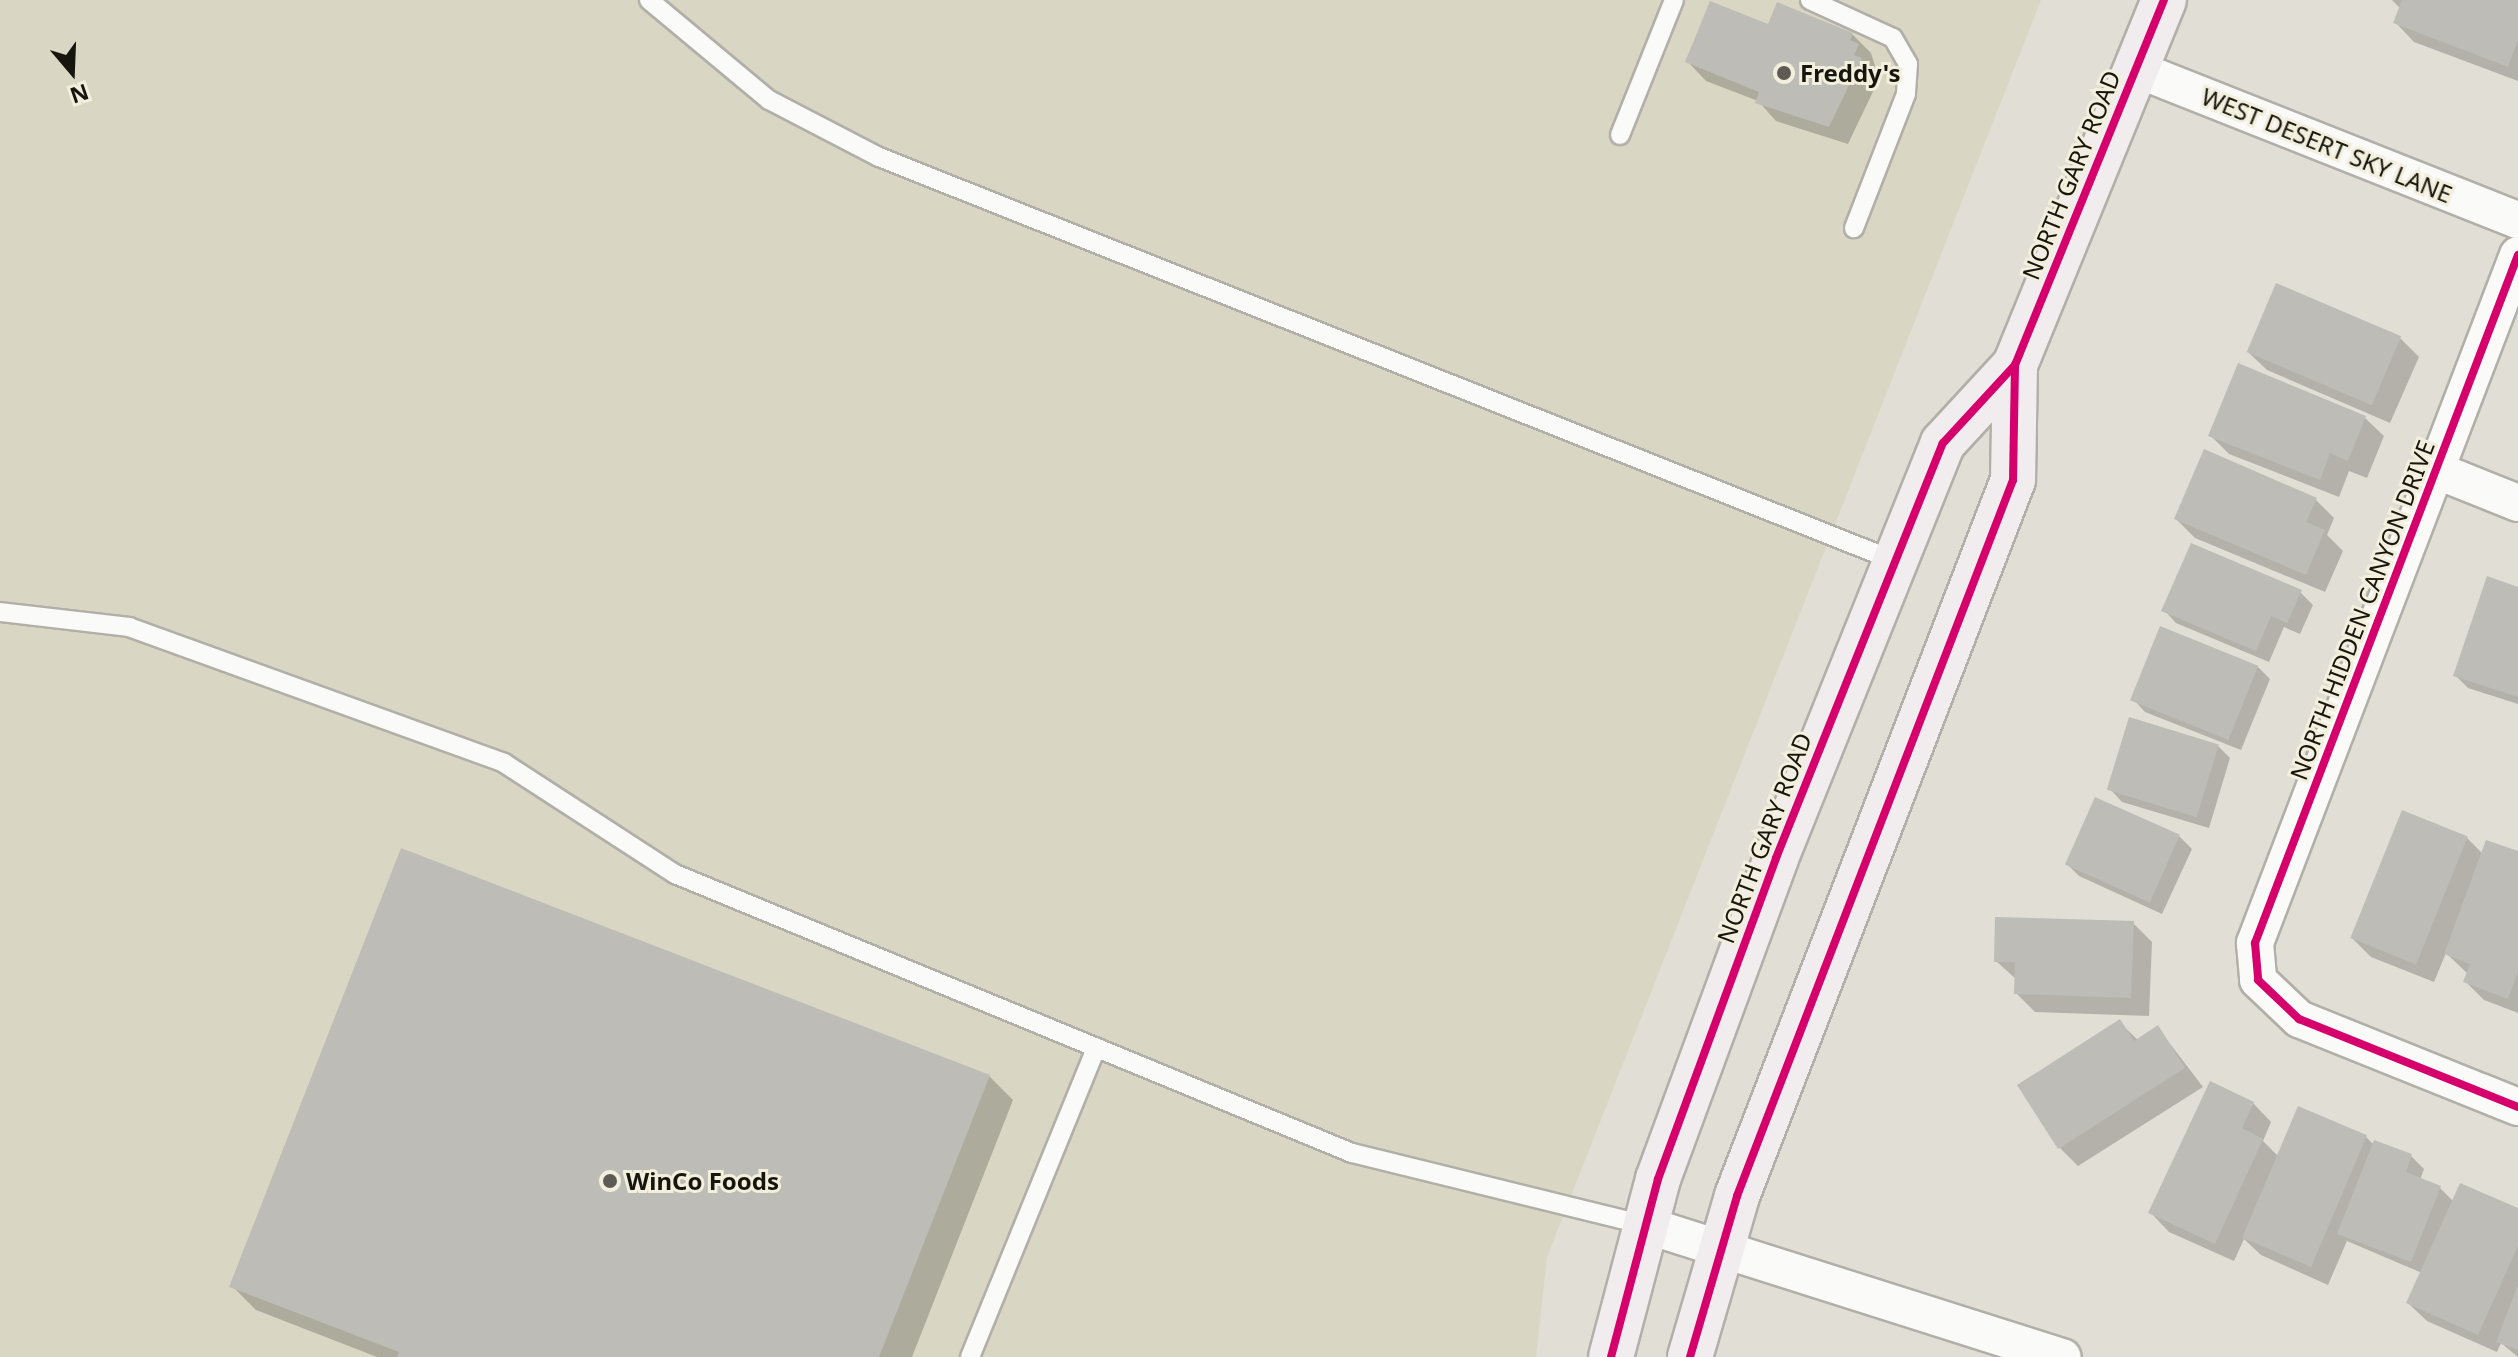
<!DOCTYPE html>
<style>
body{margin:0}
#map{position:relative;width:2518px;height:1357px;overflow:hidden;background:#e0ded5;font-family:"Noto Sans",sans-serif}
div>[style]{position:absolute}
.built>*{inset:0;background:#d9d6c4}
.shadow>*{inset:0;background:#0003}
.building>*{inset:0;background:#bebcb6;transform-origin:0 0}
.roads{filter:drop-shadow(2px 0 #b1afa7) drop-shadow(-2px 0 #b1afa7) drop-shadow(0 2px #b1afa7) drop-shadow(0 -2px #b1afa7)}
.service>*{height:18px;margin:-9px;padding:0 9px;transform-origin:9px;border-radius:9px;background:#fafaf9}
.minor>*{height:36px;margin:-18px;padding:0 18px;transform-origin:18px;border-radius:18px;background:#fafaf9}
.secondary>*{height:44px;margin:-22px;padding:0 22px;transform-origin:22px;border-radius:22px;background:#f1ecee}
.cycleway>*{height:8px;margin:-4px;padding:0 4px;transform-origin:4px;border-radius:4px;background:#d6006c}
.dots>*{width:22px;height:22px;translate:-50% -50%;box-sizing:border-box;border:4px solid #f3efdd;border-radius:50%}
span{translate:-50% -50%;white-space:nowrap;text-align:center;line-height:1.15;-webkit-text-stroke:6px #f3efdd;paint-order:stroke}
.poi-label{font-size:24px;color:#16150e;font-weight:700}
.left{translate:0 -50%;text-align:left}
.street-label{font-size:24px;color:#16150e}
.north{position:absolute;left:32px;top:32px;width:80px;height:80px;-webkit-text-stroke:6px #f3efdd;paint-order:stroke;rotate:161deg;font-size:22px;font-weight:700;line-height:32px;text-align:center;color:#16150e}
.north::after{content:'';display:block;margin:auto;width:28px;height:36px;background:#16150e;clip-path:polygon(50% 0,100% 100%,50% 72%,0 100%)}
</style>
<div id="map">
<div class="built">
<i style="clip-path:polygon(0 0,2041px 0,1547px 1257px,1536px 1357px,0 1357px)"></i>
</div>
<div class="shadow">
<i style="clip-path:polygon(2392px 0,2518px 0,2518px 81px,2414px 42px,2396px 23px,2401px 9px)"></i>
<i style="clip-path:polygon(1769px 27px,1852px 34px,1871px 53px,1879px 79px,1848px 144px,1776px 121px,1758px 101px,1706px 81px,1688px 62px)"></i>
<i style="clip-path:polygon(2277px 285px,2400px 338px,2419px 357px,2390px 423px,2267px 370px,2248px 352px)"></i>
<i style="clip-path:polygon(2365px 418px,2384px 436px,2367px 478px,2349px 471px,2339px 497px,2229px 454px,2210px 435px)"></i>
<i style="clip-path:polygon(2315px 499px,2334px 518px,2327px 535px,2343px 551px,2325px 592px,2195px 538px,2176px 519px)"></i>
<i style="clip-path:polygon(2518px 589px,2518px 704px,2468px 688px,2455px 675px)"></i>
<i style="clip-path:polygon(2300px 592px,2313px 605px,2300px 634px,2284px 627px,2269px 662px,2176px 623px,2164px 610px)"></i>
<i style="clip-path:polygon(2258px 667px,2270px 679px,2241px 750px,2145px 712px,2133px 699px)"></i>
<i style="clip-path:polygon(2218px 746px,2230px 758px,2209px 828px,2122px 802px,2110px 789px)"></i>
<i style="clip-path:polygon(2179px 836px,2192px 849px,2162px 914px,2079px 876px,2067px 864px)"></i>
<i style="clip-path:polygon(2467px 838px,2483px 854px,2518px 853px,2518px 1013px,2484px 1000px,2466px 982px,2468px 974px,2446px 953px,2434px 982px,2371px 957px,2352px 938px)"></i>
<i style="clip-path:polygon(2133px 923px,2152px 942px,2149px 1016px,2035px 1012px,2016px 993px,2017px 980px,1996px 961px)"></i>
<i style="clip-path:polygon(2119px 1022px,2139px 1041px,2158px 1028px,2203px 1087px,2078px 1166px,2060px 1148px)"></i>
<i style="clip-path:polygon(989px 1076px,1013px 1100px,912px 1357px,377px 1357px,256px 1310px,232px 1286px)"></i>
<i style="clip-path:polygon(2253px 1103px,2271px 1122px,2263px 1141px,2278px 1156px,2366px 1137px,2374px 1145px,2411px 1156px,2424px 1169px,2420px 1180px,2439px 1187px,2454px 1202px,2518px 1210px,2518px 1357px,2501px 1343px,2497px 1352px,2427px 1321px,2408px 1303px,2422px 1273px,2347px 1241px,2328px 1285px,2261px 1255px,2244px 1239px,2234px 1261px,2169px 1232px,2151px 1213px)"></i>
</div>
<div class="building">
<i style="clip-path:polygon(2402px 0,2518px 0,2518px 40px,2508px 67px,2393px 23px)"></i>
<i style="clip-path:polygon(1710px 1px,1768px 24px,1777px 2px,1853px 33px,1850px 40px,1859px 44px,1854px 55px,1862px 58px,1829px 127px,1755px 103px,1759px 92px,1685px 62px)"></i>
<i style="left:2276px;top:283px;width:136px;height:75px;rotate:23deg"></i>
<i style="clip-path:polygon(2238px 363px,2366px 416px,2348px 461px,2330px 453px,2320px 480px,2208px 436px)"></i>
<i style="clip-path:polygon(2204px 449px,2317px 498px,2306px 522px,2325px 530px,2306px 575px,2174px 519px)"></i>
<i style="clip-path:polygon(2191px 543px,2302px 590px,2287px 623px,2271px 616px,2256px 651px,2161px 611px)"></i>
<i style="clip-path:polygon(2487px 576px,2518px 587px,2518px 697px,2453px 676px)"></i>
<i style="left:2160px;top:626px;width:106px;height:80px;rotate:22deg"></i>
<i style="left:2129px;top:717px;width:94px;height:76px;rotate:17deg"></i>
<i style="left:2095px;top:797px;width:93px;height:74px;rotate:24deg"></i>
<i style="left:2402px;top:810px;width:71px;height:138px;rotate:22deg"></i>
<i style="clip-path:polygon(2486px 840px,2518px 851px,2518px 972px,2508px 999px,2463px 982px,2470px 964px,2444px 954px)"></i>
<i style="clip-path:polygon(401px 848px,990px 1075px,879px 1357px,397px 1357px,399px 1352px,229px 1287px)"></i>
<i style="clip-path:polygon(1995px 917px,2134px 921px,2131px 998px,2014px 994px,2015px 962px,1994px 962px)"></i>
<i style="clip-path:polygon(2120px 1019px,2134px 1041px,2158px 1025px,2185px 1068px,2058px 1149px,2017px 1085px)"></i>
<i style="clip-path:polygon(2210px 1081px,2254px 1102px,2242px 1128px,2263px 1139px,2215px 1244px,2148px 1213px)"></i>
<i style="left:2298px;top:1106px;width:75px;height:143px;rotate:23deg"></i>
<i style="clip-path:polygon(2374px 1140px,2412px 1154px,2406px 1172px,2441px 1186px,2411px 1262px,2337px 1234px)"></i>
<i style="clip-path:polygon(2460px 1183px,2518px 1208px,2518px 1246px,2478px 1335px,2406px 1303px)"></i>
<i style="clip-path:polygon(2518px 1285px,2518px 1350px,2496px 1342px)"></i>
</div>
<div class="roads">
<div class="service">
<i style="left:649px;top:0;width:156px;rotate:39.8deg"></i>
<i style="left:769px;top:100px;width:124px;rotate:27.4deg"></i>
<i style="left:879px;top:157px;width:1093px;rotate:21.68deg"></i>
<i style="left:1810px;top:0;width:91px;rotate:24.6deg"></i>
<i style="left:1893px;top:38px;width:30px;rotate:60deg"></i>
<i style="left:1908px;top:64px;width:30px;rotate:94deg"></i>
<i style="left:1906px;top:94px;width:144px;rotate:111.2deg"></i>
<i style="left:1620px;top:135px;width:145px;rotate:-68.2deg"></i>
<i style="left:0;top:612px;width:130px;rotate:6.6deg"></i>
<i style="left:129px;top:627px;width:399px;rotate:19.9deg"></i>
<i style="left:504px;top:763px;width:204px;rotate:33deg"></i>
<i style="left:675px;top:874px;width:732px;rotate:22.4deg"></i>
<i style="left:1352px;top:1153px;width:303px;rotate:13.8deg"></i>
<i style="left:970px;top:1357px;width:334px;rotate:-67.8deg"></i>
</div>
<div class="minor">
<i style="left:2136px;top:69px;width:411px;rotate:21.6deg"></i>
<i style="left:2518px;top:255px;width:737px;rotate:110.92deg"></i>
<i style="left:2255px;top:943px;width:37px;rotate:85deg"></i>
<i style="left:2258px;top:980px;width:57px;rotate:43.6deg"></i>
<i style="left:2299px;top:1019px;width:236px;rotate:21.9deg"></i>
<i style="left:2438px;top:471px;width:86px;rotate:21.8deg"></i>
<i style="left:1646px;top:1225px;width:437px;rotate:17.6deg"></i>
</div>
<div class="secondary">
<i style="left:1611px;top:1357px;width:184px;rotate:-75.2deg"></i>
<i style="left:1658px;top:1179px;width:342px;rotate:-69.8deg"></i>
<i style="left:1776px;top:858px;width:447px;rotate:-68.1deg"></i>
<i style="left:1943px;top:443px;width:106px;rotate:-47.3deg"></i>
<i style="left:2015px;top:365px;width:394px;rotate:-67.8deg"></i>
<i style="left:1690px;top:1357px;width:168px;rotate:-73.7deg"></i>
<i style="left:1737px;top:1196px;width:767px;rotate:-68.92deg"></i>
<i style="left:2013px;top:480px;width:115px;rotate:-89deg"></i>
</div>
</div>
<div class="cycleway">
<i style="left:2518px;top:255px;width:737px;rotate:110.92deg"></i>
<i style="left:2255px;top:943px;width:37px;rotate:85deg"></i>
<i style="left:2258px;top:980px;width:57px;rotate:43.6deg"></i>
<i style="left:2299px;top:1019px;width:236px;rotate:21.9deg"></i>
<i style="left:1611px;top:1357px;width:184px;rotate:-75.2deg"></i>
<i style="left:1658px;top:1179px;width:342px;rotate:-69.8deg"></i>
<i style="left:1776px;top:858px;width:447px;rotate:-68.1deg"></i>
<i style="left:1943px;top:443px;width:106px;rotate:-47.3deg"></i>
<i style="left:2015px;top:365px;width:394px;rotate:-67.8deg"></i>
<i style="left:1690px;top:1357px;width:168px;rotate:-73.7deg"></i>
<i style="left:1737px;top:1196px;width:767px;rotate:-68.92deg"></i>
<i style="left:2013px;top:480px;width:115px;rotate:-89deg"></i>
</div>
<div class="dots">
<i style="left:1784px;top:73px;background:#5d5b54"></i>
<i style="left:610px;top:1181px;background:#5d5b54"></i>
</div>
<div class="poi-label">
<span class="left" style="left:1800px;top:73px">Freddy's</span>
<span class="left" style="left:626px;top:1181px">WinCo Foods</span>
</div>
<div class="street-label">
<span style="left:2327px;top:145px;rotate:22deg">WEST DESERT SKY LANE</span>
<span style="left:2071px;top:175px;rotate:-68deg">NORTH GARY ROAD</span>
<span style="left:2362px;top:610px;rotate:-69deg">NORTH HIDDEN CANYON DRIVE</span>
<span style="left:1764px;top:838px;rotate:-69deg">NORTH GARY ROAD</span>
</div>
<div class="north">N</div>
</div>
